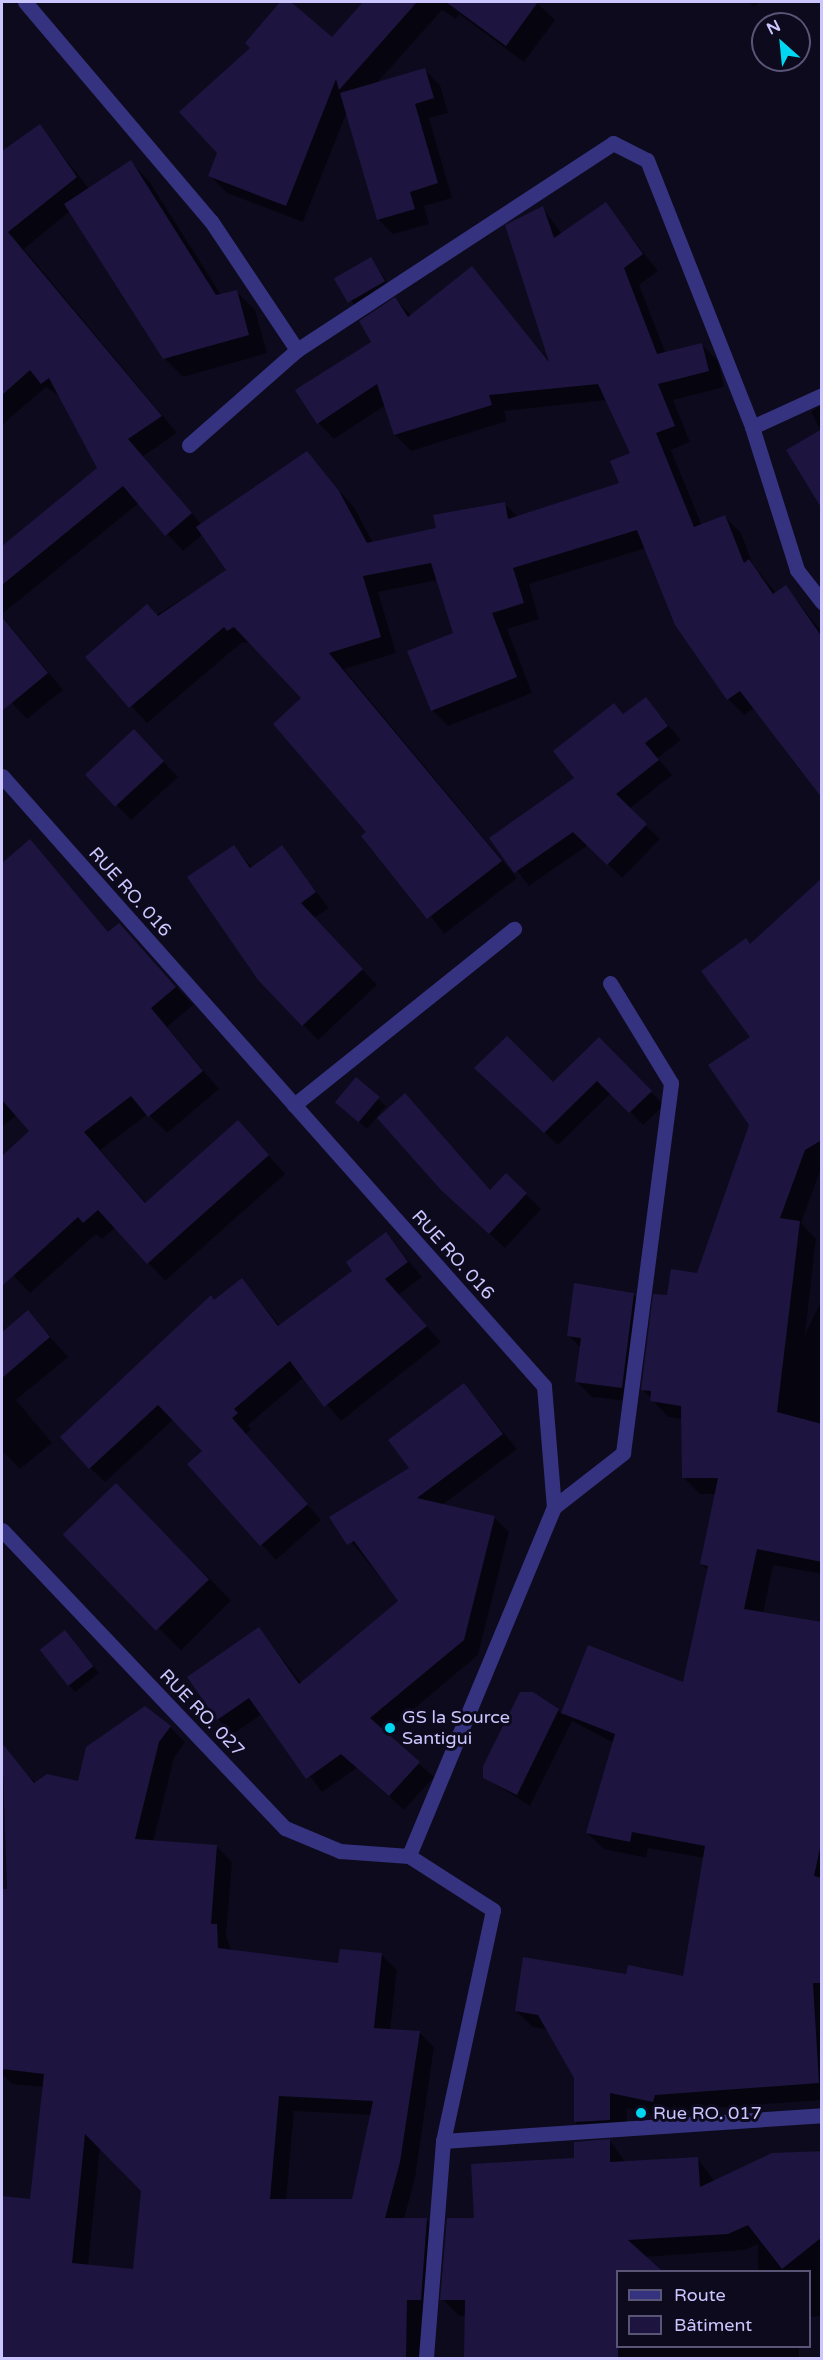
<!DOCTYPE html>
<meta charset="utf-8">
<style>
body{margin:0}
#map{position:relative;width:823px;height:2360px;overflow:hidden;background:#0d0a1d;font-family:"Varela Round",sans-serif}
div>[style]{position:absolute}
.shadow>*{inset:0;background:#0007;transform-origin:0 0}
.building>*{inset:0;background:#1d153f;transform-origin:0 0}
.lane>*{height:15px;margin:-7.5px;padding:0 7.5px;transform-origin:7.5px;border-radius:7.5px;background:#35327f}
.street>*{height:15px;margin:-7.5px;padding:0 7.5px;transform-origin:7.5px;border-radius:7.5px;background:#35327f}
.dots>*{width:16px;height:16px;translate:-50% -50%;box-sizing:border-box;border:3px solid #0d0a1d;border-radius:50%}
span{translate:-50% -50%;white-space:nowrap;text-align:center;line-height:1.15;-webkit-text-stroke:6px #0d0a1d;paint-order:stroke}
.street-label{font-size:18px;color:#ccc6ff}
.poi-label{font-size:18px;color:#ccc6ff}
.left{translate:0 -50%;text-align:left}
.frame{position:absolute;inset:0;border:3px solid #ccc6ff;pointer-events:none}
.legend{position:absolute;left:616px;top:2270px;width:195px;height:78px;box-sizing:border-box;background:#0d0a1d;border:2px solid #595577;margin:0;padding:8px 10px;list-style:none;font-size:18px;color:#ccc6ff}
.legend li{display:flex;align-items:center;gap:12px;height:30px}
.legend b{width:30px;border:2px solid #595577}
.north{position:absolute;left:751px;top:12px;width:60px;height:60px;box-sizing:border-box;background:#0d0a1d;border:2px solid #595577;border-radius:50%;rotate:333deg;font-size:16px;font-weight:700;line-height:24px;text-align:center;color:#ccc6ff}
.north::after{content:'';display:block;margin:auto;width:21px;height:27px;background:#00d8f1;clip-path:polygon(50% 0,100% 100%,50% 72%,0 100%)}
</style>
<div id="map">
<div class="shadow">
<i style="clip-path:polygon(282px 2px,332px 39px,365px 2px,536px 2px,555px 20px,524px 62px,459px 14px,456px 19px,442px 10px,376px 84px,425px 70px,440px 85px,448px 113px,429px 118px,452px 198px,424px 206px,429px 224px,393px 234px,378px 219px,347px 112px,303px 222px,227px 193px,210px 176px,252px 48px,247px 43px)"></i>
<i style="clip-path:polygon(749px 2px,760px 2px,754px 7px)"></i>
<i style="clip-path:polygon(40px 126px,89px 189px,131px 162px,149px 181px,221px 295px,236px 291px,255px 310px,267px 353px,183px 377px,164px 358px,70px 211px,24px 249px,177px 433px,143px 456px,202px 525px,307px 453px,355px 509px,373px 543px,437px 530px,505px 504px,518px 517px,621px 484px,632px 454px,607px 400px,504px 411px,507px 421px,411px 451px,395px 435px,386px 405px,334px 439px,318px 423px,373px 343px,395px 299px,412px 316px,471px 268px,550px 362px,543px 208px,562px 234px,605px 204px,658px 271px,639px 285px,666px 354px,702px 345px,718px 361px,724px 387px,673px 400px,690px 442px,671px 450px,702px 526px,725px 517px,741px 533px,753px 565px,776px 593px,786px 587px,822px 632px,822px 793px,754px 708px,744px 715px,728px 699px,646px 548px,529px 584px,539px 619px,507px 629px,532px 693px,448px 726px,432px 710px,454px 634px,438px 580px,378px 592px,396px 653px,344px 669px,517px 878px,444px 934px,368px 832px,303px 698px,251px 642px,241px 643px,147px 723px,87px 657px,228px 571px,203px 534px,183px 551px,139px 503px,2px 614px,2px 548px,99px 469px,61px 397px,46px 387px,2px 425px,2px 153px)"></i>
<i style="left:371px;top:259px;width:35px;height:40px;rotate:55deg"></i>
<i style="clip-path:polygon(822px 405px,822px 507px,821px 431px,811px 412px)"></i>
<i style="clip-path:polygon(2px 616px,63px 690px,27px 719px,2px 692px)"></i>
<i style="clip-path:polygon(646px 699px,681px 740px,658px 758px,672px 775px,629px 809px,660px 839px,622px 878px,588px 845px,529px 886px,491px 838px,576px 778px,624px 715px)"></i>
<i style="clip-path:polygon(148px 745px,178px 777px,131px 820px,87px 774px)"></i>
<i style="clip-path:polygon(30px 841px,109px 933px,119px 925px,193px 1005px,167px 1027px,219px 1089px,167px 1133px,148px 1114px,100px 1150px,147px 1204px,255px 1140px,285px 1174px,165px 1281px,116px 1227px,102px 1239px,96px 1234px,30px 1293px,2px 1264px,2px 1159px,78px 1087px,66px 1075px,2px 1127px,2px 865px)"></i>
<i style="clip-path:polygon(234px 847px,253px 868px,281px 847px,329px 908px,314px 918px,377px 985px,318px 1040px,259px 979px)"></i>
<i style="clip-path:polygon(822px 879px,822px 1166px,801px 1223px,816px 1239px,805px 1334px,822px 1300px,822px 1574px,773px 1565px,763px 1614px,822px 1623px,822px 2100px,671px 2111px,670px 2118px,627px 2108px,626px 2136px,592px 2138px,575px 2122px,576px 2078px,549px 2030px,533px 2027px,516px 2011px,627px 1975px,685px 1978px,704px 1858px,648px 1848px,646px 1858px,604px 1849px,587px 1833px,614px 1743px,572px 1721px,530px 1806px,484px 1777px,558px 1710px,562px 1714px,589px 1647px,684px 1684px,709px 1571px,701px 1564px,716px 1494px,700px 1494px,684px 1478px,683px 1419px,668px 1417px,643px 1390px,668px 1297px,698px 1275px,751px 1125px,751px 945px)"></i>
<i style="clip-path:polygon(599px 1039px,664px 1105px,643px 1125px,611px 1093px,558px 1145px,490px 1081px,553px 1084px)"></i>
<i style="clip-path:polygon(356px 1080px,386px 1106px,367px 1129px,344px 1109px)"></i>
<i style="clip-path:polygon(506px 1175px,541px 1209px,505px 1248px,458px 1205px,491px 1191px)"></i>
<i style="clip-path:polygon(386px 1234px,422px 1277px,398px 1295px,441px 1342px,341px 1421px,304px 1377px,248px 1425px,251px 1429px,246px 1434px,321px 1520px,276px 1560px,189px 1465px,204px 1451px,174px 1419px,105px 1482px,90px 1468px,215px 1301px,242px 1280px,280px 1326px,355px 1271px)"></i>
<i style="clip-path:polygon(575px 1285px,631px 1292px,646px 1307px,636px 1402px,592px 1397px,577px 1382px,581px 1348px,569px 1336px)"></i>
<i style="clip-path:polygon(28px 1312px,68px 1357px,16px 1400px,52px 1443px,20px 1469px,2px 1451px,2px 1334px)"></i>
<i style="clip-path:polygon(464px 1385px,517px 1449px,442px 1505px,494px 1517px,509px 1532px,478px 1655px,385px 1733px,434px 1777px,404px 1810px,357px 1768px,322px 1792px,262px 1714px,233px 1734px,218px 1719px,259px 1629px,302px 1684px,400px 1602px,332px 1518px,411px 1469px)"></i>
<i style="left:116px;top:1485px;width:163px;height:71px;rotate:45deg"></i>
<i style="clip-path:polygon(65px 1632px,99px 1673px,75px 1692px,68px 1684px)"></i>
<i style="clip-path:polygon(evenodd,170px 1727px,185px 1742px,174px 1758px,153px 1842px,217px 1847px,232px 1862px,226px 1936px,232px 1952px,339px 1965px,382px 1955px,397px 1970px,390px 2031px,419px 2032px,434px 2047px,415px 2178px,404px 2219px,427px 2220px,442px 2235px,436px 2315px,422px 2315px,420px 2358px,2px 2358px,2px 2198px,31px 2200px,44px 2087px,12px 2084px,2px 2074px,2px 1890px,8px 1890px,2px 1764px,21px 1769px,36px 1783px,79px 1783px,170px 1727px,294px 2111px,371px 2115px,353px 2201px,286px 2201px,294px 2111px,170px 1727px,100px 2147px,142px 2191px,135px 2271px,88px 2266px,100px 2147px)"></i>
<i style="clip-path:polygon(610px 2141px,626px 2163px,698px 2159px,715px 2182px,772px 2155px,822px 2150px,822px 2316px,810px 2317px,810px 2272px,758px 2272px,758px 2244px,745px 2250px,643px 2257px,660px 2272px,618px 2272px,618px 2346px,799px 2346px,799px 2358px,466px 2358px,466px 2316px,459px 2316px,442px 2299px,476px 2220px)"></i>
</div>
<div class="building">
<i style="clip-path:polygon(280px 2px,291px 2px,332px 37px,363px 2px,417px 2px,339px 90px,336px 79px,286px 206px,208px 176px,217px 153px,179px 112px,250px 48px,245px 43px)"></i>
<i style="clip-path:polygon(446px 2px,538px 2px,506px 46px)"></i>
<i style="clip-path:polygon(425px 68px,434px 98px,415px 104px,438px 183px,410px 192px,415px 209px,377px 220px,340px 93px)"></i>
<i style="clip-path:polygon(40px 124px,77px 177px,8px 232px,162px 416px,128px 439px,192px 513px,165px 536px,123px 486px,2px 585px,2px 546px,97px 468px,49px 378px,41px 384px,30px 370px,2px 395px,2px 151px)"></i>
<i style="clip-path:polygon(131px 160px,216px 295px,237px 290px,249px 335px,163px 359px,64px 204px)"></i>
<i style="clip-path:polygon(606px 202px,643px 254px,624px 268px,657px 354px,702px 343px,709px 371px,658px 384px,675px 426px,656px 433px,694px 527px,725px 515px,744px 563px,749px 559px,773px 594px,786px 585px,822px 637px,822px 798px,740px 691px,727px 700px,675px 625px,637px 530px,513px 568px,524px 603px,492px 613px,517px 677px,431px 711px,407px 651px,453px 633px,431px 563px,363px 576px,381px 637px,329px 653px,502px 861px,427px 919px,361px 836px,366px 832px,273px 724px,301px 698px,234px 627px,227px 631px,224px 627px,129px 708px,85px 657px,147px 604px,158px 616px,226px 570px,196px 527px,307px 451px,339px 491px,367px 543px,436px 528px,433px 515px,505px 502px,508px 519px,619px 483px,610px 461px,630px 453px,598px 384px,489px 395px,492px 405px,394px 435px,377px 384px,317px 424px,295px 390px,371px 342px,359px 321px,395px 297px,408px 317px,472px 266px,549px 362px,505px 225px,543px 206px,554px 238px)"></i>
<i style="left:371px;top:257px;width:28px;height:43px;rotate:60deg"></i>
<i style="clip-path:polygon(822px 429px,822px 509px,786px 450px)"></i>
<i style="clip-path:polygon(2px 617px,48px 673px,2px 711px)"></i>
<i style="clip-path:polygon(646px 697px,668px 726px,645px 743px,659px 760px,616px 794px,647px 824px,607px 865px,573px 832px,514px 873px,489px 838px,574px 778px,553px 751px,614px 703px,623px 714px)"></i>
<i style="left:134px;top:729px;width:44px;height:67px;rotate:47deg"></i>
<i style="clip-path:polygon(30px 839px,108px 932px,119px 923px,176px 987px,151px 1008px,203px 1071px,148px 1117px,131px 1096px,84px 1132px,145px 1203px,238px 1120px,269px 1155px,147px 1264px,98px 1210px,83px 1223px,78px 1217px,2px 1286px,2px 1156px,29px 1131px,2px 1100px,2px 863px)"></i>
<i style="clip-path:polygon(234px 845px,250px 868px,282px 845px,316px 892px,301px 903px,363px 969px,302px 1026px,258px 980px,187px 877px)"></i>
<i style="clip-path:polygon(822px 878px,822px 1140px,805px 1150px,780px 1218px,800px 1221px,777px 1412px,822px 1424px,822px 1562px,757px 1549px,744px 1609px,822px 1622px,822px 1839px,814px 1876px,822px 1878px,822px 1983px,813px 1983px,819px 2083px,655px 2095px,653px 2102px,610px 2093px,610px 2120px,574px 2122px,574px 2078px,538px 2015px,515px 2011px,523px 1957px,626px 1974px,628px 1965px,683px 1976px,705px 1846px,632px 1832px,630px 1842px,586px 1833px,615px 1734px,561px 1713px,588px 1645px,683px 1682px,708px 1566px,700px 1564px,718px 1478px,682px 1478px,681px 1406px,650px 1401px,651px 1391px,641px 1390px,653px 1294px,667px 1295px,671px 1269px,697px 1273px,749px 1125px,708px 1065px,750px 1037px,701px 971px,746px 938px,750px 944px)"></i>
<i style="clip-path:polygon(507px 1036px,553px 1082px,599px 1037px,652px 1091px,629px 1113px,597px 1081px,544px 1133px,474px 1068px)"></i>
<i style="left:356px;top:1077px;width:31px;height:33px;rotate:40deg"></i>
<i style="clip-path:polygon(405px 1093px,490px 1190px,506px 1173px,527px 1193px,489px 1234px,441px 1190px,377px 1118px)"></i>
<i style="clip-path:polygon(386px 1232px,408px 1262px,385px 1279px,427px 1326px,324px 1407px,290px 1361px,234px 1409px,238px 1413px,232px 1418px,308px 1504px,260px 1546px,187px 1464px,202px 1451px,158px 1405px,89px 1469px,60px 1437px,211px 1295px,214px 1300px,242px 1278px,278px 1326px,352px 1271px,346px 1262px)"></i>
<i style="clip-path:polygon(574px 1283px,634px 1293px,622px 1388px,575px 1382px,581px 1338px,567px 1336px)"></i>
<i style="clip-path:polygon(28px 1310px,50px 1337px,2px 1378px,2px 1332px)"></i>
<i style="clip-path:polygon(464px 1383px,503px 1434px,417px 1498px,495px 1516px,464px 1640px,370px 1718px,420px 1762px,389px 1796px,341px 1754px,306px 1779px,249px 1698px,217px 1720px,187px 1677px,259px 1627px,299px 1684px,398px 1601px,354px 1541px,347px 1545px,329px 1517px,409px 1468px,388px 1440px)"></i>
<i style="left:116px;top:1483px;width:134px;height:74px;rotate:46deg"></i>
<i style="left:65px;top:1630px;width:46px;height:32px;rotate:52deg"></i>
<i style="clip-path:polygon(520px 1692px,533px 1692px,559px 1709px,517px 1795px,483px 1778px,483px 1766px)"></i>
<i style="clip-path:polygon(evenodd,145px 1706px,171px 1726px,159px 1742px,135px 1839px,217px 1845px,211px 1924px,217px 1924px,218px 1948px,338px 1963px,340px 1949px,382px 1953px,374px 2028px,420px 2031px,400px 2162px,385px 2218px,427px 2218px,421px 2300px,407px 2300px,406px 2358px,2px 2358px,2px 2196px,30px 2199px,44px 2074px,2px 2069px,2px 1889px,7px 1889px,2px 1743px,34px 1783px,47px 1774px,78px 1781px,86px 1747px,145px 1706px,279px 2096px,373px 2101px,352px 2199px,270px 2199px,279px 2096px,145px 1706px,85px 2134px,141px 2191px,133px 2269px,72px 2263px,85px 2134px)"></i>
<i style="clip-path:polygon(610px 2139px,610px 2162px,698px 2157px,700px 2187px,772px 2153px,822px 2151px,822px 2237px,782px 2269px,748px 2225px,728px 2234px,628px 2240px,662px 2271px,618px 2271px,618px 2358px,464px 2358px,465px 2300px,440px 2300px,447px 2218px,474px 2218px,471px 2164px,574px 2158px,574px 2142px)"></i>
</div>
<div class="lane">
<i style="left:752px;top:427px;width:77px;rotate:-24.6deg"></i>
<i style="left:554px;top:1507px;width:88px;rotate:-38deg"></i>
<i style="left:623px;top:1453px;width:373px;rotate:-82.6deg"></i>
<i style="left:671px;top:1083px;width:117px;rotate:-121.4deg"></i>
</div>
<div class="street">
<i style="left:25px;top:2px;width:287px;rotate:49.7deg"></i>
<i style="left:211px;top:221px;width:155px;rotate:56.3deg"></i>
<i style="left:189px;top:445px;width:144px;rotate:-41.3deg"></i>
<i style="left:297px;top:350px;width:378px;rotate:-33.2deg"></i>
<i style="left:613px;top:143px;width:38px;rotate:27deg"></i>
<i style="left:647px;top:160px;width:287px;rotate:68.5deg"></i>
<i style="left:752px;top:427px;width:150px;rotate:72.5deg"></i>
<i style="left:797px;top:570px;width:41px;rotate:52deg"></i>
<i style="left:2px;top:776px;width:816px;rotate:48.38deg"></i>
<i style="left:544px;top:1386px;width:121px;rotate:85.3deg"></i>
<i style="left:554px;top:1507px;width:378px;rotate:112.6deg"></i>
<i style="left:294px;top:1105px;width:282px;rotate:-38.7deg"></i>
<i style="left:2px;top:1530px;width:411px;rotate:46.5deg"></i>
<i style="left:285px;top:1828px;width:60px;rotate:22.7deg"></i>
<i style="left:340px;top:1851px;width:69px;rotate:4.1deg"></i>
<i style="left:409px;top:1856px;width:100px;rotate:32.7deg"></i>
<i style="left:493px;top:1910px;width:236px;rotate:102.2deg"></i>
<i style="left:443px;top:2141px;width:218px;rotate:94.5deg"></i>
<i style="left:443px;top:2141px;width:380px;rotate:-3.9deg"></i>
</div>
<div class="dots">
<i style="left:390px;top:1728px;background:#00d8f1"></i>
<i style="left:641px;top:2113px;background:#00d8f1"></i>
</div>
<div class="street-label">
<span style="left:130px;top:892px;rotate:48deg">RUE RO. 016</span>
<span style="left:453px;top:1255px;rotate:48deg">RUE RO. 016</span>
<span style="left:202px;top:1713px;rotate:46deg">RUE RO. 027</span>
</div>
<div class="poi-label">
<span class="left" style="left:402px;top:1728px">GS la Source<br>Santigui</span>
<span class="left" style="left:653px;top:2113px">Rue RO. 017</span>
</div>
<div class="frame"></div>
<ul class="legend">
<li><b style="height:8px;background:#35327f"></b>Route</li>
<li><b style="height:16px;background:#1d153f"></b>Bâtiment</li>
</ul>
<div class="north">N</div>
</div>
